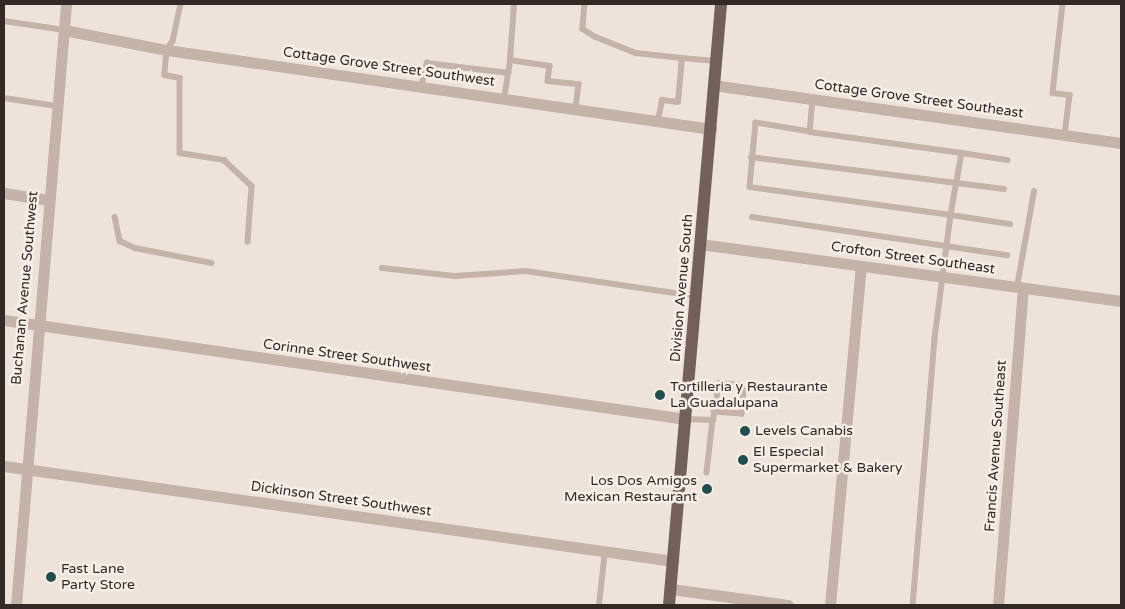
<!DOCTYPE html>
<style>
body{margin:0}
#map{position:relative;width:1125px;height:609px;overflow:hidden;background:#eee3db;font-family:"Varela Round",sans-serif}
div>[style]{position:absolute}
.service>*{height:5.5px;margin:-2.75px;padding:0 2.75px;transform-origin:2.75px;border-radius:2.75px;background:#c5b3a9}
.minor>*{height:11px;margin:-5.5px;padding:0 5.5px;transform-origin:5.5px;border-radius:5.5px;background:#c5b3a9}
.primary>*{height:12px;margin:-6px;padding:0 6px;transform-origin:6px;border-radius:6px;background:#73605b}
.dots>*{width:14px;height:14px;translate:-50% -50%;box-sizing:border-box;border:2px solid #f7eee7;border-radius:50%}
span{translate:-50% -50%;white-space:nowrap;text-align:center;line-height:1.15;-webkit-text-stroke:5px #f7eee7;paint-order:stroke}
.street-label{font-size:14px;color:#332a28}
.poi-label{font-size:14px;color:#332a28}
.left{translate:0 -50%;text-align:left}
.right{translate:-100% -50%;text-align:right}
.frame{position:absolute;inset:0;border:5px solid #332a28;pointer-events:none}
</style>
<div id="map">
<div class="service">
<i style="left:181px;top:4px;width:38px;rotate:102deg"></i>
<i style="left:173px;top:41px;width:11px;rotate:124deg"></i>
<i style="left:167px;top:50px;width:25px;rotate:95deg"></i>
<i style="left:165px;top:75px;width:15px;rotate:11deg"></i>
<i style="left:180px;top:78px;width:75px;rotate:90deg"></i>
<i style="left:180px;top:153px;width:45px;rotate:9deg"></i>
<i style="left:224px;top:160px;width:38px;rotate:43deg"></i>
<i style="left:252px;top:186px;width:56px;rotate:94.1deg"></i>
<i style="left:585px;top:4px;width:25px;rotate:95deg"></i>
<i style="left:583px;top:29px;width:15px;rotate:32deg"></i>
<i style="left:596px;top:37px;width:43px;rotate:21.8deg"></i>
<i style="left:636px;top:53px;width:46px;rotate:6.2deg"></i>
<i style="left:1063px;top:4px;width:90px;rotate:96.4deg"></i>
<i style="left:1053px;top:93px;width:17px;rotate:7deg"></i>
<i style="left:1070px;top:95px;width:40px;rotate:97.1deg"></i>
<i style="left:4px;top:21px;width:61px;rotate:8.5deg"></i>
<i style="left:510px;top:60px;width:56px;rotate:-85.9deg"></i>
<i style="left:421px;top:87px;width:25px;rotate:-76deg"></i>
<i style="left:427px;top:63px;width:82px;rotate:7deg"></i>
<i style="left:4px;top:98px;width:53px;rotate:8.7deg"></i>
<i style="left:504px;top:99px;width:39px;rotate:-81deg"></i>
<i style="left:510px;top:60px;width:40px;rotate:8.5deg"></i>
<i style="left:550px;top:66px;width:15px;rotate:98deg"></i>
<i style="left:548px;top:81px;width:31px;rotate:6deg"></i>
<i style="left:579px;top:84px;width:26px;rotate:97deg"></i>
<i style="left:813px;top:99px;width:33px;rotate:95deg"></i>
<i style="left:810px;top:132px;width:55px;rotate:-170.5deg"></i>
<i style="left:756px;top:123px;width:64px;rotate:95.4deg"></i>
<i style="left:750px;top:187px;width:203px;rotate:7.9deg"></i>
<i style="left:951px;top:215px;width:125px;rotate:97.4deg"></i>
<i style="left:935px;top:339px;width:267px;rotate:94.7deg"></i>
<i style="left:658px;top:121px;width:21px;rotate:-79deg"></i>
<i style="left:662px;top:100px;width:16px;rotate:7deg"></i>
<i style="left:678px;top:102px;width:44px;rotate:-84.8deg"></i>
<i style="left:682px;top:58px;width:34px;rotate:5deg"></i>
<i style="left:810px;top:132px;width:153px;rotate:7.9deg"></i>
<i style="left:962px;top:153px;width:63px;rotate:100.1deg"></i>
<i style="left:951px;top:215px;width:60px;rotate:8.7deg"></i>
<i style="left:962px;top:153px;width:46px;rotate:8.8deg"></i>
<i style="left:751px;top:157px;width:255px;rotate:7.2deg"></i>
<i style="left:115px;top:217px;width:25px;rotate:78deg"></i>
<i style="left:120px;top:241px;width:17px;rotate:25deg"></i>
<i style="left:135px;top:248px;width:78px;rotate:11deg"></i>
<i style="left:752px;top:217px;width:258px;rotate:8.5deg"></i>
<i style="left:382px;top:268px;width:73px;rotate:6.3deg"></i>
<i style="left:455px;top:276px;width:71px;rotate:-4deg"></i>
<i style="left:526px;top:271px;width:172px;rotate:8.4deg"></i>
<i style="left:1017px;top:287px;width:97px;rotate:-79.9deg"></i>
<i style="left:686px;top:419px;width:27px;rotate:2deg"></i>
<i style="left:713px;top:420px;width:53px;rotate:96.5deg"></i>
<i style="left:713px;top:420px;width:37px;rotate:-81deg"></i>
<i style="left:719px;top:383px;width:22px;rotate:5deg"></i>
<i style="left:741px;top:385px;width:6px;rotate:59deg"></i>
<i style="left:744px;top:390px;width:24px;rotate:95deg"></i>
<i style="left:742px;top:414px;width:28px;rotate:-176deg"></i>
<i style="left:599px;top:605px;width:54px;rotate:-83.7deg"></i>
</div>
<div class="minor">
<i style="left:64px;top:30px;width:105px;rotate:11deg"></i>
<i style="left:167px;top:50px;width:550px;rotate:8.26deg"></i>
<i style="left:713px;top:85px;width:412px;rotate:8.1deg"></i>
<i style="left:4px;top:193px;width:45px;rotate:9deg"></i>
<i style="left:700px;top:244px;width:425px;rotate:7.7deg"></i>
<i style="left:4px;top:320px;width:689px;rotate:8.26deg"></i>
<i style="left:4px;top:466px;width:676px;rotate:8.08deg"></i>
<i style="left:671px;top:589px;width:118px;rotate:7.8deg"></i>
<i style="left:16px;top:605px;width:603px;rotate:-85.24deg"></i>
<i style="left:830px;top:605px;width:339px;rotate:-84.8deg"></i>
<i style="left:998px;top:605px;width:318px;rotate:-85.5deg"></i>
</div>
<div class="primary">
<i style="left:669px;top:605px;width:603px;rotate:-85.05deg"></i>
</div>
<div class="dots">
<i style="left:660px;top:395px;background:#224f4d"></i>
<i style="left:745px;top:431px;background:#224f4d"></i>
<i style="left:743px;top:460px;background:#224f4d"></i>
<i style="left:707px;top:489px;background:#224f4d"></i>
<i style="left:51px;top:577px;background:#224f4d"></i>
</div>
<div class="street-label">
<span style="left:389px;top:67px;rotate:8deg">Cottage Grove Street Southwest</span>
<span style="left:919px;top:99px;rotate:8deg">Cottage Grove Street Southeast</span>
<span style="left:913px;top:258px;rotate:8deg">Crofton Street Southeast</span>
<span style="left:25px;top:288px;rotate:-85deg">Buchanan Avenue Southwest</span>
<span style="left:682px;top:288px;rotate:-85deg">Division Avenue South</span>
<span style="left:347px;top:356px;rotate:8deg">Corinne Street Southwest</span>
<span style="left:996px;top:446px;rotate:-86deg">Francis Avenue Southeast</span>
<span style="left:341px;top:499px;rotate:8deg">Dickinson Street Southwest</span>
</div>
<div class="poi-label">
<span class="left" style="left:670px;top:395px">Tortilleria y Restaurante<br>La Guadalupana</span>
<span class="left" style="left:755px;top:431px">Levels Canabis</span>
<span class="left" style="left:753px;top:460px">El Especial<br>Supermarket &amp; Bakery</span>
<span class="right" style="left:697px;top:489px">Los Dos Amigos<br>Mexican Restaurant</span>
<span class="left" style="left:61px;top:577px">Fast Lane<br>Party Store</span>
</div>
<div class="frame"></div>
</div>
